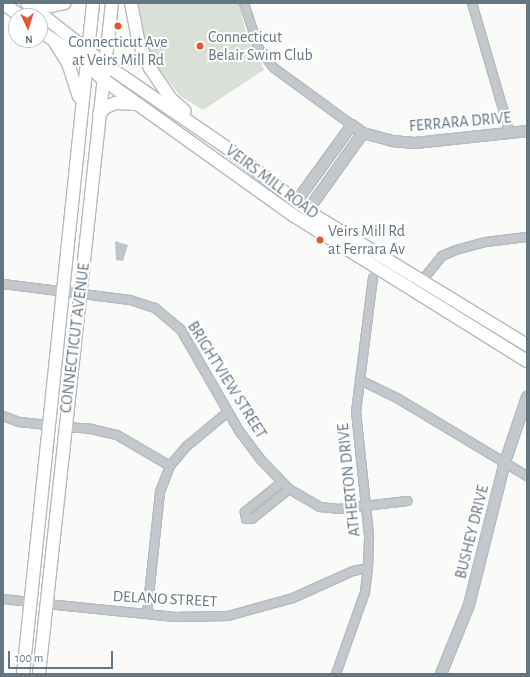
<!DOCTYPE html>
<style>
body{margin:0}
#map{position:relative;width:530px;height:677px;overflow:hidden;background:#fafaf8;font-family:"Alegreya Sans",sans-serif}
div>[style]{position:absolute}
.green>*{inset:0;background:#dadfd7}
.water>*{inset:0;background:#bbc7cb}
.roads{filter:drop-shadow(1px 0 #b5babe) drop-shadow(-1px 0 #b5babe) drop-shadow(0 1px #b5babe) drop-shadow(0 -1px #b5babe)}
.minor>*{height:8px;margin:-4px;padding:0 4px;transform-origin:4px;border-radius:4px;background:#c3c8cc}
.tertiary>*{height:10px;margin:-5px;padding:0 5px;transform-origin:5px;border-radius:5px;background:#c3c8cc}
.primary>*{height:12px;margin:-6px;padding:0 6px;transform-origin:6px;border-radius:6px;background:#fff}
.dots>*{width:11px;height:11px;translate:-50% -50%;box-sizing:border-box;border:2px solid #fff;border-radius:50%}
span{translate:-50% -50%;white-space:nowrap;text-align:center;line-height:1.15;-webkit-text-stroke:4px #fff;paint-order:stroke}
.poi-label{font-size:16px;color:#657683}
.left{translate:0 -50%;text-align:left}
.street-label{font-size:16px;color:#657683}
.frame{position:absolute;inset:0;border:4px solid #657683;pointer-events:none}
.north{position:absolute;left:8px;top:8px;width:40px;height:40px;box-sizing:border-box;background:#fff;border:1px solid #c1c8cd;border-radius:50%;rotate:176deg;font-size:11px;font-weight:700;line-height:16px;text-align:center;color:#657683}
.north::after{content:'';display:block;margin:auto;width:14px;height:18px;background:#e4572e;clip-path:polygon(50% 0,100% 100%,50% 72%,0 100%)}
.scale{position:absolute;left:8px;top:651px;width:105px;height:18px;box-sizing:border-box;border:2px solid #657683;border-top:0;padding-left:5px;font-size:12px;line-height:14px;white-space:nowrap;color:#657683;-webkit-text-stroke:3px #fff;paint-order:stroke}
</style>
<div id="map">
<div class="green">
<i style="clip-path:polygon(138px 3px,239px 3px,246px 32px,264px 70px,203px 110px,180px 96px,153px 61px,143px 32px)"></i>
</div>
<div class="water">
<i style="clip-path:polygon(115px 241px,128px 245px,123px 261px,116px 260px)"></i>
</div>
<div class="roads">
<div class="minor">
<i style="left:244px;top:3px;width:48px;rotate:71.9deg"></i>
<i style="left:259px;top:49px;width:24px;rotate:52deg"></i>
<i style="left:274px;top:68px;width:97px;rotate:36.2deg"></i>
<i style="left:472px;top:3px;width:135px;rotate:73.7deg"></i>
<i style="left:421px;top:282px;width:33px;rotate:-51deg"></i>
<i style="left:442px;top:256px;width:15px;rotate:-23deg"></i>
<i style="left:456px;top:250px;width:31px;rotate:-15deg"></i>
<i style="left:486px;top:242px;width:41px;rotate:-7deg"></i>
<i style="left:3px;top:284px;width:128px;rotate:7.2deg"></i>
<i style="left:130px;top:300px;width:26px;rotate:18deg"></i>
<i style="left:155px;top:308px;width:34px;rotate:40deg"></i>
<i style="left:181px;top:330px;width:118px;rotate:60deg"></i>
<i style="left:240px;top:432px;width:36px;rotate:53deg"></i>
<i style="left:262px;top:461px;width:39px;rotate:46deg"></i>
<i style="left:289px;top:489px;width:36px;rotate:30deg"></i>
<i style="left:320px;top:507px;width:18px;rotate:6deg"></i>
<i style="left:338px;top:509px;width:70px;rotate:-6.5deg"></i>
<i style="left:362px;top:381px;width:39px;rotate:26deg"></i>
<i style="left:397px;top:398px;width:152px;rotate:31deg"></i>
<i style="left:3px;top:416px;width:17px;rotate:21deg"></i>
<i style="left:19px;top:422px;width:29px;rotate:6deg"></i>
<i style="left:65px;top:427px;width:26px;rotate:4deg"></i>
<i style="left:91px;top:429px;width:27px;rotate:13deg"></i>
<i style="left:117px;top:435px;width:61px;rotate:30.3deg"></i>
<i style="left:282px;top:482px;width:48px;rotate:141deg"></i>
<i style="left:245px;top:512px;width:7px;rotate:82deg"></i>
<i style="left:246px;top:519px;width:6px"></i>
<i style="left:252px;top:519px;width:48px;rotate:-39deg"></i>
<i style="left:3px;top:599px;width:28px;rotate:6deg"></i>
<i style="left:47px;top:604px;width:129px;rotate:5.8deg"></i>
<i style="left:175px;top:617px;width:53px;rotate:-1.1deg"></i>
<i style="left:228px;top:616px;width:67px;rotate:-15.5deg"></i>
<i style="left:293px;top:598px;width:66px;rotate:-24.2deg"></i>
<i style="left:353px;top:571px;width:15px;rotate:-11deg"></i>
<i style="left:147px;top:614px;width:123px;rotate:-83.9deg"></i>
<i style="left:160px;top:492px;width:28px;rotate:-69deg"></i>
<i style="left:170px;top:466px;width:26px;rotate:-50deg"></i>
<i style="left:187px;top:446px;width:53px;rotate:-39.7deg"></i>
<i style="left:336px;top:674px;width:87px;rotate:-70.5deg"></i>
<i style="left:365px;top:592px;width:24px;rotate:-83deg"></i>
<i style="left:368px;top:568px;width:33px;rotate:-88deg"></i>
<i style="left:369px;top:535px;width:124px;rotate:-96deg"></i>
<i style="left:356px;top:412px;width:135px;rotate:-82.8deg"></i>
</div>
<div class="tertiary">
<i style="left:363px;top:133px;width:95px;rotate:125.5deg"></i>
<i style="left:308px;top:210px;width:15px;rotate:157deg"></i>
<i style="left:294px;top:216px;width:14px;rotate:-82deg"></i>
<i style="left:296px;top:202px;width:95px;rotate:-54deg"></i>
<i style="left:352px;top:125px;width:14px;rotate:36deg"></i>
<i style="left:363px;top:133px;width:30px;rotate:15deg"></i>
<i style="left:392px;top:141px;width:23px;rotate:5deg"></i>
<i style="left:415px;top:143px;width:113px;rotate:-6.1deg"></i>
<i style="left:441px;top:674px;width:74px;rotate:-67.9deg"></i>
<i style="left:469px;top:605px;width:147px;rotate:-75.9deg"></i>
<i style="left:505px;top:462px;width:69px;rotate:-71.3deg"></i>
</div>
<div class="primary">
<i style="left:3px;top:3px;width:21px;rotate:37deg"></i>
<i style="left:27px;top:3px;width:100px;rotate:38.1deg"></i>
<i style="left:106px;top:65px;width:150px;rotate:34.4deg"></i>
<i style="left:230px;top:150px;width:106px;rotate:37.7deg"></i>
<i style="left:314px;top:215px;width:250px;rotate:31.4deg"></i>
<i style="left:38px;top:3px;width:13px;rotate:13deg"></i>
<i style="left:51px;top:6px;width:14px;rotate:-12deg"></i>
<i style="left:131px;top:3px;width:38px;rotate:79deg"></i>
<i style="left:138px;top:40px;width:30px;rotate:67deg"></i>
<i style="left:150px;top:68px;width:37px;rotate:56deg"></i>
<i style="left:171px;top:99px;width:18px;rotate:41deg"></i>
<i style="left:40px;top:31px;width:45px;rotate:34deg"></i>
<i style="left:77px;top:56px;width:36px;rotate:42deg"></i>
<i style="left:104px;top:80px;width:234px;rotate:35.6deg"></i>
<i style="left:294px;top:216px;width:274px;rotate:31.9deg"></i>
<i style="left:56px;top:44px;width:22px;rotate:58deg"></i>
<i style="left:68px;top:63px;width:35px;rotate:72deg"></i>
<i style="left:99px;top:114px;width:10px;rotate:-45deg"></i>
<i style="left:106px;top:107px;width:11px;rotate:-22deg"></i>
<i style="left:116px;top:103px;width:20px;rotate:3deg"></i>
<i style="left:23px;top:674px;width:675px;rotate:-84.04deg"></i>
<i style="left:39px;top:674px;width:675px;rotate:-83.79deg"></i>
</div>
</div>
<div class="dots">
<i style="left:118px;top:26px;background:#e4572e"></i>
<i style="left:200px;top:46px;background:#e4572e"></i>
<i style="left:320px;top:240px;background:#e4572e"></i>
</div>
<div class="poi-label">
<span class="left" style="left:208px;top:46px">Connecticut<br>Belair Swim Club</span>
<span style="left:118px;top:51px">Connecticut Ave<br>at Veirs Mill Rd</span>
<span class="left" style="left:328px;top:240px">Veirs Mill Rd<br>at Ferrara Av</span>
</div>
<div class="street-label">
<span style="left:460px;top:122px;rotate:-5deg">FERRARA DRIVE</span>
<span style="left:272px;top:182px;rotate:37deg">VEIRS MILL ROAD</span>
<span style="left:75px;top:338px;rotate:-83deg">CONNECTICUT AVENUE</span>
<span style="left:227px;top:380px;rotate:58deg">BRIGHTVIEW STREET</span>
<span style="left:349px;top:480px;rotate:-96deg">ATHERTON DRIVE</span>
<span style="left:472px;top:532px;rotate:-76deg">BUSHEY DRIVE</span>
<span style="left:165px;top:599px;rotate:3deg">DELANO STREET</span>
</div>
<div class="frame"></div>
<div class="north">N</div>
<div class="scale">100 m</div>
</div>
